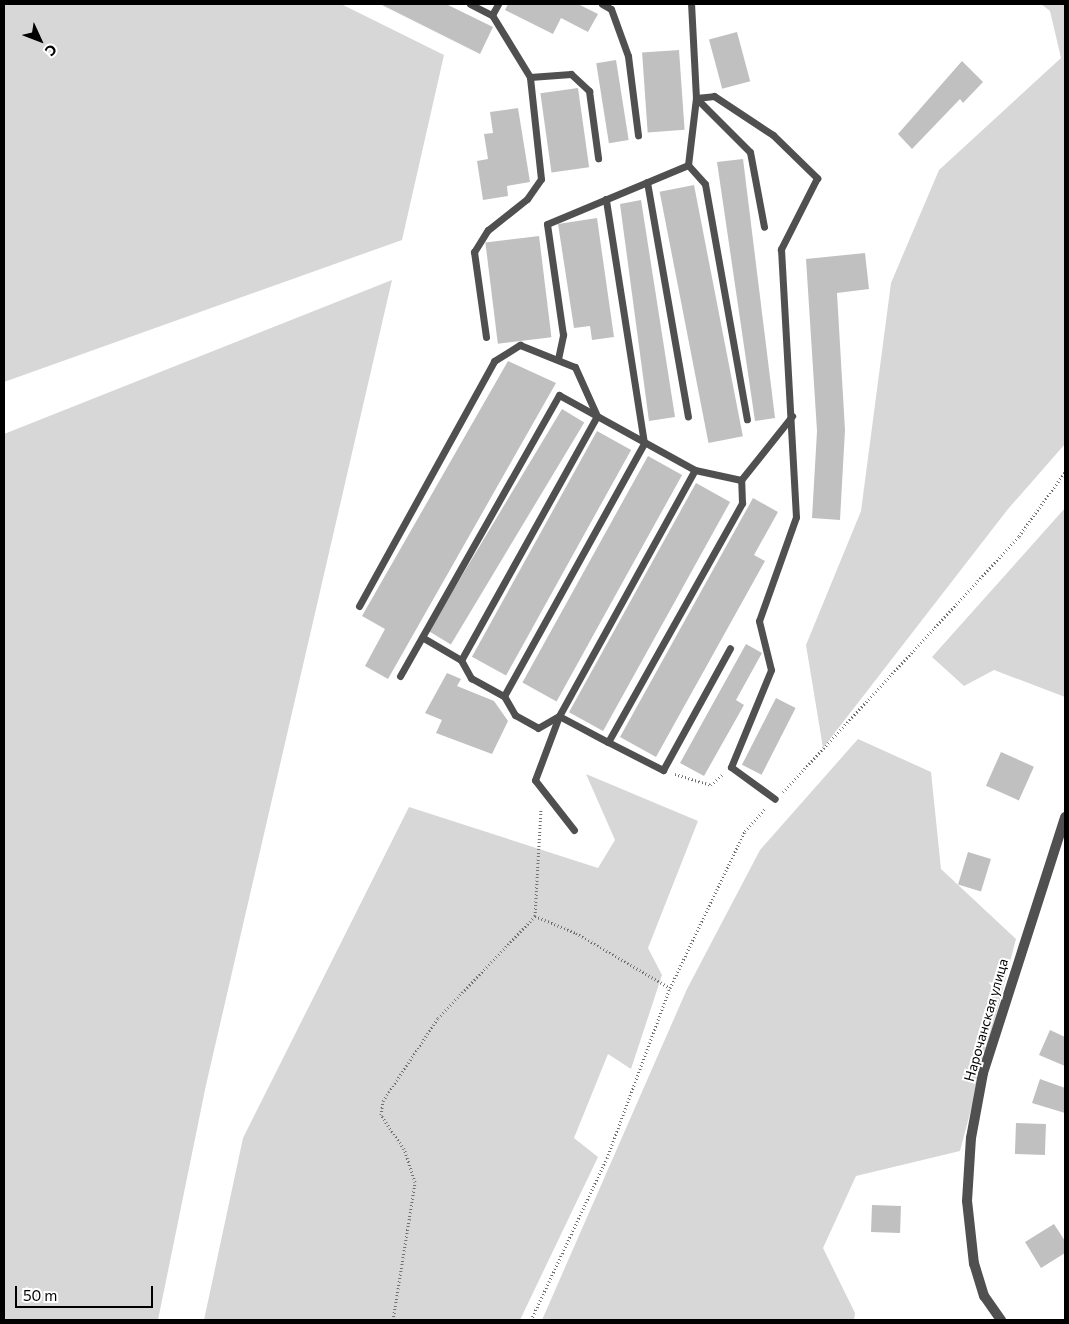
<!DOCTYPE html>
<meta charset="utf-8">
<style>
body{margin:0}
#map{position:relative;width:1069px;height:1324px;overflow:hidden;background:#fff;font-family:Commissioner,sans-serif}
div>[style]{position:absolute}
.green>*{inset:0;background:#d7d7d7}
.building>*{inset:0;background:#c0c0c0;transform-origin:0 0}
.path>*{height:3px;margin-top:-1.5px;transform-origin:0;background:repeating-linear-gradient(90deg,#727272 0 1px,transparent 0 3.5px)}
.service>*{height:7px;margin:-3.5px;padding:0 3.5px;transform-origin:3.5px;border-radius:3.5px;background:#505050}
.minor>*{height:10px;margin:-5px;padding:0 5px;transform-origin:5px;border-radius:5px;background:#505050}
span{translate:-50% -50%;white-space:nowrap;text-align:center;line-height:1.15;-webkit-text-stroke:4px #fff;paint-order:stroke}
.street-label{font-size:14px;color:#000}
.frame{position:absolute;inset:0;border:5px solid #000;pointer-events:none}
.north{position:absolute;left:15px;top:15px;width:50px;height:50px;-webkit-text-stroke:4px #fff;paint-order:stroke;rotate:133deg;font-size:14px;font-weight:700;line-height:20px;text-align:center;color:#000}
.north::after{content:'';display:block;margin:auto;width:18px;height:22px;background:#000;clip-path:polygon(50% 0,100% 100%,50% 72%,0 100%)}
.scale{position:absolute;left:15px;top:1286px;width:138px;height:22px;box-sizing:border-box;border:2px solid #000;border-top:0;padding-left:6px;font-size:15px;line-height:18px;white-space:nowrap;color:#000;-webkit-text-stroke:4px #fff;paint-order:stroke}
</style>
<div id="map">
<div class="green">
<i style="clip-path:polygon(4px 4px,341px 4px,444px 55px,402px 240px,4px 382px)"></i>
<i style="clip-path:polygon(1041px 4px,1065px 4px,1065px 444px,1008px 509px,823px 748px,806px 645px,861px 511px,891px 283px,939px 170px,1061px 58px,1050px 11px)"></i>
<i style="clip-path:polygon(392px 280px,206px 1085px,158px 1320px,4px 1320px,4px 434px)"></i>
<i style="clip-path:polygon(1065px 508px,1065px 697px,994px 670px,964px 686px,932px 657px)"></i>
<i style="clip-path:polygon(858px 739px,931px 772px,941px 869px,1016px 939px,960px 1151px,856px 1176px,823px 1248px,855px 1313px,854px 1320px,542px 1320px,687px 989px,760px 850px)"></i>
<i style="clip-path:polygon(586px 774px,698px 821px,648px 948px,662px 975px,631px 1069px,608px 1054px,574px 1138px,598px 1157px,520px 1320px,204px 1320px,243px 1138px,409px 807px,598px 868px,615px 840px)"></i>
</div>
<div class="building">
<i style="clip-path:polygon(380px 4px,446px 4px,493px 27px,480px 54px)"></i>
<i style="clip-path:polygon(508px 4px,578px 4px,598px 14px,588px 32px,561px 18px,553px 34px,505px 10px)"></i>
<i style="left:737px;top:32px;width:51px;height:29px;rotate:75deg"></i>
<i style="left:679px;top:50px;width:80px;height:37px;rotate:86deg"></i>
<i style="left:616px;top:60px;width:81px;height:20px;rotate:81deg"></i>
<i style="clip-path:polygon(962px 61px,983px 82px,963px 103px,960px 99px,912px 149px,898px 134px)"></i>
<i style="left:578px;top:88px;width:80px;height:38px;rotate:82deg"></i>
<i style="clip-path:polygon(518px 108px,530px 182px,507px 186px,508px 196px,483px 200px,477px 161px,488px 159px,484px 134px,493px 133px,490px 112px)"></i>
<i style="clip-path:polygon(743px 159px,775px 418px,755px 421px,717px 162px)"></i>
<i style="left:694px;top:185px;width:256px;height:35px;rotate:79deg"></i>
<i style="clip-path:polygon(641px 200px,675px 417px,649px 421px,620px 204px)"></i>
<i style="clip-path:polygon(597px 218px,614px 337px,592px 340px,590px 326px,574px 328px,558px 224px)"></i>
<i style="left:539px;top:236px;width:102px;height:54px;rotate:83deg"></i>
<i style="clip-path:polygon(865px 253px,869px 289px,837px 293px,845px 430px,840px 520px,812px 518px,817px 431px,806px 259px)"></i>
<i style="clip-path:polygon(508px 361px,556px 383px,388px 679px,365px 666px,385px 629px,362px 616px)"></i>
<i style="left:562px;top:409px;width:26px;height:259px;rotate:31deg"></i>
<i style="left:597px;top:431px;width:39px;height:258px;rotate:29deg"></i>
<i style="left:648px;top:456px;width:39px;height:259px;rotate:29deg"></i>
<i style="left:696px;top:483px;width:39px;height:262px;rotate:29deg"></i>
<i style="clip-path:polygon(753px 498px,778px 512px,754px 555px,765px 561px,656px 757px,620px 737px)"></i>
<i style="clip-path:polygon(746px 644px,762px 653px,736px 700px,744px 705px,704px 776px,680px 763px)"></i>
<i style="clip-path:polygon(447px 673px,461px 679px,457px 686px,494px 701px,508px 721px,492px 754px,436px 733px,442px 720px,425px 713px)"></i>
<i style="left:776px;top:698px;width:22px;height:75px;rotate:27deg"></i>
<i style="left:1001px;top:752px;width:36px;height:37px;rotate:24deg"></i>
<i style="left:968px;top:852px;width:24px;height:34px;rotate:17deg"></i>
<i style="clip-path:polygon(1050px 1030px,1065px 1037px,1065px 1066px,1039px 1055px)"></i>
<i style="clip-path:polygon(1040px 1079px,1065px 1088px,1065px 1113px,1032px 1103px)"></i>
<i style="left:1016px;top:1123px;width:30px;height:31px;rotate:2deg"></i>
<i style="left:872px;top:1205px;width:29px;height:27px;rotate:2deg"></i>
<i style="clip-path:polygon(1054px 1224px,1065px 1241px,1065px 1253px,1041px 1268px,1025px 1242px)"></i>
</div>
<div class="path">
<i style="left:675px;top:774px;width:38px;rotate:17deg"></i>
<i style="left:711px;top:785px;width:16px;rotate:-43deg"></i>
<i style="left:783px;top:792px;width:348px;rotate:-47.3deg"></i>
<i style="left:1019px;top:536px;width:79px;rotate:-54.3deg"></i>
<i style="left:535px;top:916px;width:44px;rotate:22.5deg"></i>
<i style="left:576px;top:933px;width:109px;rotate:30.3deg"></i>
<i style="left:393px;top:1320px;width:140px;rotate:-80.9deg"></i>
<i style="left:415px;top:1182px;width:35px;rotate:-108deg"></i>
<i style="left:404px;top:1149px;width:41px;rotate:-124.1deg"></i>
<i style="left:381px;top:1115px;width:14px;rotate:-82deg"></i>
<i style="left:383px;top:1101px;width:100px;rotate:-56.5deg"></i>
<i style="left:438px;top:1018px;width:141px;rotate:-46.4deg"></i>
<i style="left:535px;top:916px;width:108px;rotate:-86.8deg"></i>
<i style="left:531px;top:1320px;width:179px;rotate:-64.9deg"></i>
<i style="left:607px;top:1158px;width:181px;rotate:-69.7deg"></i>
<i style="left:670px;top:988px;width:174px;rotate:-64.5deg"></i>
<i style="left:745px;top:831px;width:31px;rotate:-48deg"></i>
</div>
<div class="service">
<i style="left:470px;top:4px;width:25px;rotate:27deg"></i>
<i style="left:492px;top:15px;width:13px;rotate:-61deg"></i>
<i style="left:602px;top:4px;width:10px;rotate:29deg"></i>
<i style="left:611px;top:9px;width:50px;rotate:70.1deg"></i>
<i style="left:628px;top:56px;width:80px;rotate:82.8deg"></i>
<i style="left:530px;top:77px;width:41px;rotate:-4.2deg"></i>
<i style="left:571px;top:74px;width:25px;rotate:43deg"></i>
<i style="left:589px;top:91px;width:68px;rotate:82.3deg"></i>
<i style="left:696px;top:98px;width:18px;rotate:-6deg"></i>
<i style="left:714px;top:96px;width:71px;rotate:33.5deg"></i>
<i style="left:773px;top:135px;width:62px;rotate:44.3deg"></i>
<i style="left:817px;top:178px;width:80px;rotate:116.9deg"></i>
<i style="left:781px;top:249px;width:268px;rotate:86.8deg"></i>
<i style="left:796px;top:517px;width:110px;rotate:109.6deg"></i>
<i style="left:759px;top:621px;width:50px;rotate:76.2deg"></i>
<i style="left:771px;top:670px;width:105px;rotate:112.4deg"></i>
<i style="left:731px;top:767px;width:54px;rotate:36deg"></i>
<i style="left:696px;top:98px;width:76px;rotate:45deg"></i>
<i style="left:750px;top:152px;width:76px;rotate:79.4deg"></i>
<i style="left:688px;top:165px;width:25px;rotate:48deg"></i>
<i style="left:705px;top:184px;width:239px;rotate:79.9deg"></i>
<i style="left:647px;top:182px;width:238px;rotate:80.1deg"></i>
<i style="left:486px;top:337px;width:86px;rotate:-98deg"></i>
<i style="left:474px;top:252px;width:26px;rotate:-58deg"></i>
<i style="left:488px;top:230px;width:50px;rotate:-38.5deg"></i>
<i style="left:527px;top:199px;width:24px;rotate:-55deg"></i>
<i style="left:541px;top:179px;width:103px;rotate:-96.2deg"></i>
<i style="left:530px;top:77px;width:73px;rotate:-121.5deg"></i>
<i style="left:558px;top:359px;width:25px;rotate:-78deg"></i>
<i style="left:563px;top:335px;width:112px;rotate:-98.2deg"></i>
<i style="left:547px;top:224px;width:153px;rotate:-22.7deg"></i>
<i style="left:688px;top:165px;width:67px;rotate:-83.2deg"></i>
<i style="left:696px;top:98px;width:94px;rotate:-93deg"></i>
<i style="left:359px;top:606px;width:280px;rotate:-61.1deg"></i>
<i style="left:494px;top:361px;width:31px;rotate:-32deg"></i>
<i style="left:520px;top:345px;width:59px;rotate:21.8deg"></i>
<i style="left:575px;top:367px;width:54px;rotate:65.8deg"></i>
<i style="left:597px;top:416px;width:279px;rotate:119.1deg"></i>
<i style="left:461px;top:660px;width:45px;rotate:-149.5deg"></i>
<i style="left:461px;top:660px;width:21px;rotate:61deg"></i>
<i style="left:471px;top:678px;width:38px;rotate:29deg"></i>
<i style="left:504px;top:696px;width:22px;rotate:60deg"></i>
<i style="left:515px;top:715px;width:26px;rotate:29deg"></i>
<i style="left:538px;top:728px;width:24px;rotate:-30deg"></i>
<i style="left:400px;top:676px;width:323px;rotate:-60.5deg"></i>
<i style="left:559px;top:395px;width:155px;rotate:28.9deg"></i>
<i style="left:695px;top:470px;width:47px;rotate:12.3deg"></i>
<i style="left:741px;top:480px;width:82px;rotate:-51.4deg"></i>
<i style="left:504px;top:696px;width:289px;rotate:-61deg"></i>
<i style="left:644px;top:443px;width:247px;rotate:-98.9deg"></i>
<i style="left:559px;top:716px;width:55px;rotate:28deg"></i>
<i style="left:608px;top:742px;width:274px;rotate:-60.7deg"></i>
<i style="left:742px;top:503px;width:23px;rotate:-92deg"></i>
<i style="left:608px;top:742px;width:62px;rotate:27deg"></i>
<i style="left:663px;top:770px;width:139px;rotate:-61.2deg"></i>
<i style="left:574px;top:830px;width:63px;rotate:-128deg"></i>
<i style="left:535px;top:780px;width:68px;rotate:-69.4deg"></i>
<i style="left:559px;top:716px;width:281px;rotate:-61.1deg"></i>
</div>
<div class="minor">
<i style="left:1001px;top:1320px;width:29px;rotate:-125deg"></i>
<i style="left:984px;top:1296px;width:34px;rotate:-107deg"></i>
<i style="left:974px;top:1264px;width:63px;rotate:-96.3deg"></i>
<i style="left:967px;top:1201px;width:63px;rotate:-86.4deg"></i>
<i style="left:971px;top:1138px;width:66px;rotate:-79.5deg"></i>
<i style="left:983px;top:1073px;width:269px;rotate:-72.2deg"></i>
</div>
<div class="street-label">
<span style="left:986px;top:1020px;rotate:-74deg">Нарочанская улица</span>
</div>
<div class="frame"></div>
<div class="north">С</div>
<div class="scale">50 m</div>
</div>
